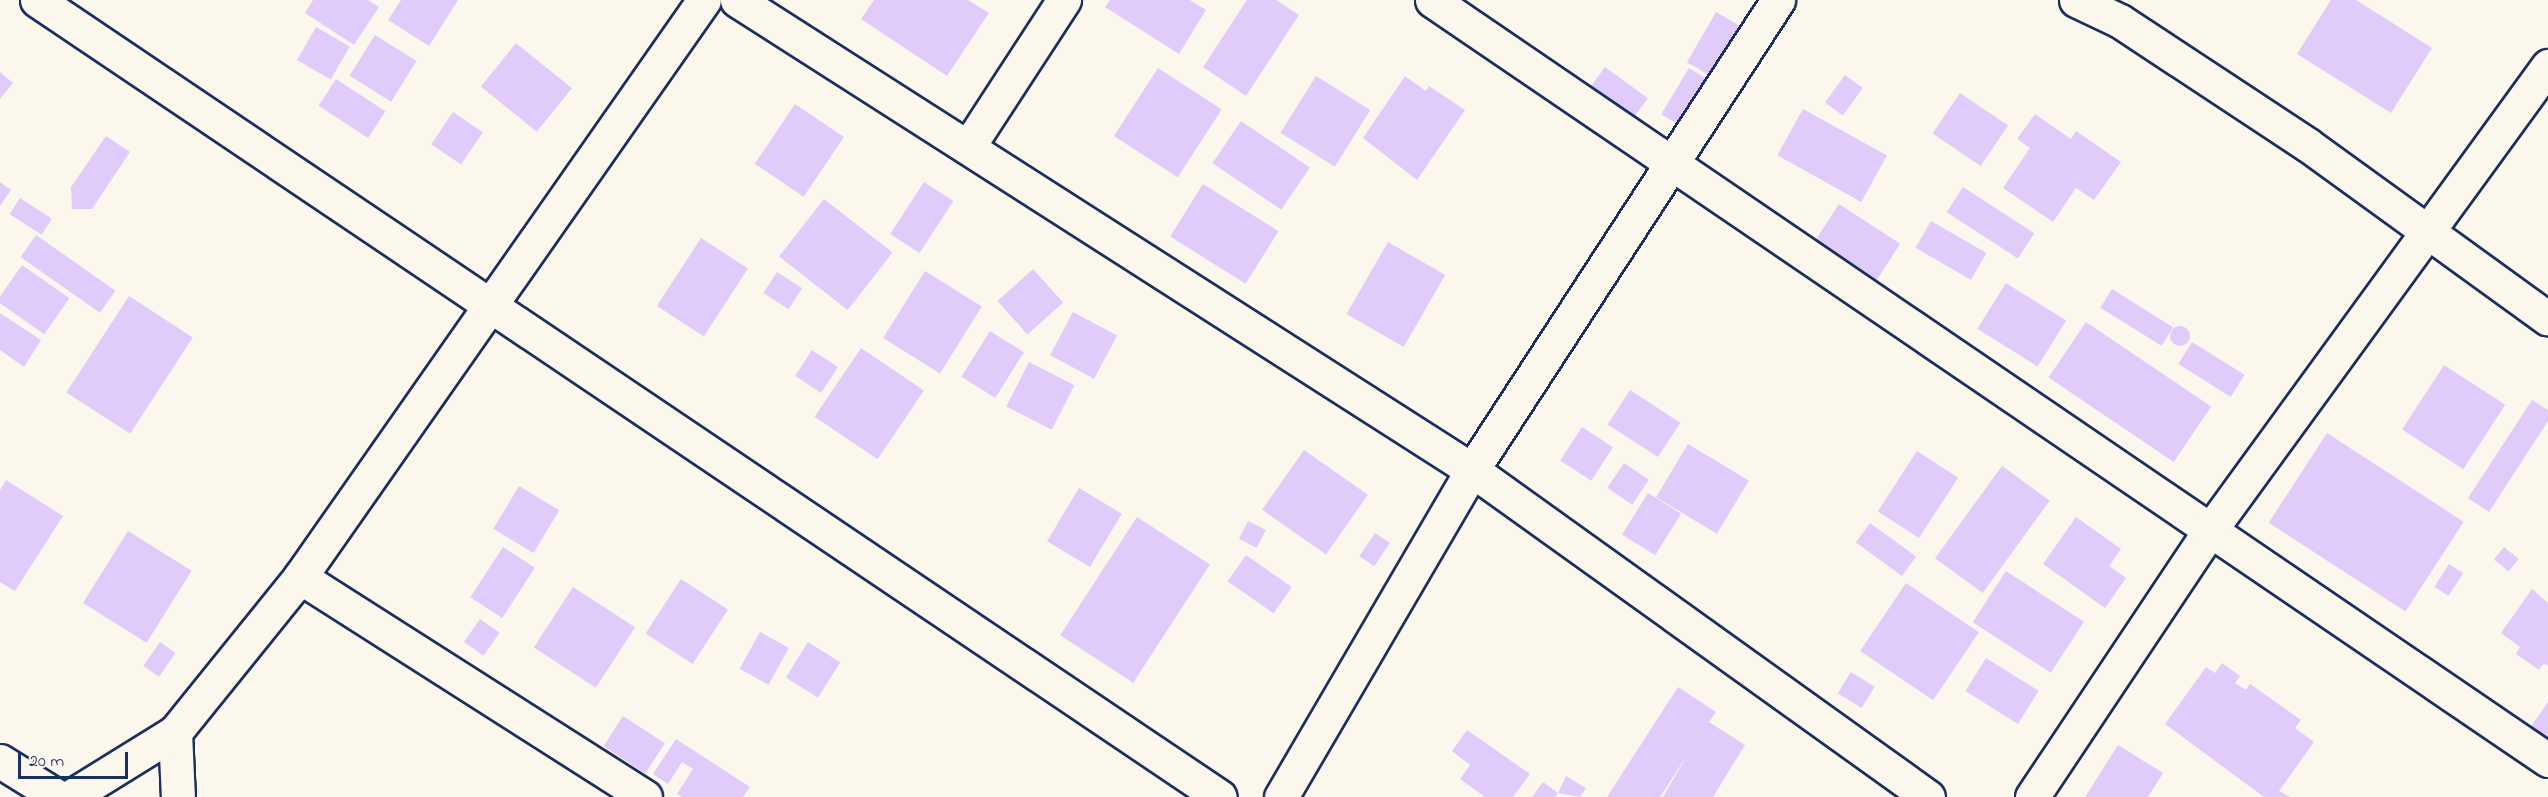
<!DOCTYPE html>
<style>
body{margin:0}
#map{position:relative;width:2548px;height:797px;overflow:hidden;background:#fbf7ec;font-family:"Indie Flower",sans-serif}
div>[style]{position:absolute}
.building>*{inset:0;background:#e1cbfb;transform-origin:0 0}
.round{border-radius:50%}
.roads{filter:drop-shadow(2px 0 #1b2f5e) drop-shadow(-2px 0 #1b2f5e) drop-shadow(0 2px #1b2f5e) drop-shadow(0 -2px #1b2f5e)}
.minor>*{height:33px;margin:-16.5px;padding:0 16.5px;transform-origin:16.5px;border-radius:16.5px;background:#fbf7ec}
.major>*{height:33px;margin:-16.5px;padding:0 16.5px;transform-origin:16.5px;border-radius:16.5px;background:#fbf7ec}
span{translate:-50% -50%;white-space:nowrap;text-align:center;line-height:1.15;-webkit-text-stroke:4.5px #fbf7ec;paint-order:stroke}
.scale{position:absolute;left:18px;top:752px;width:110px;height:27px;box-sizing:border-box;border:3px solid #1b2f5e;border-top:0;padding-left:8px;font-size:18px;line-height:21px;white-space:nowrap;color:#1b2f5e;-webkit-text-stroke:4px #fbf7ec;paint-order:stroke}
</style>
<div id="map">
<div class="building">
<i style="clip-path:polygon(313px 0,368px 0,379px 7px,354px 45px,305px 13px)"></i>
<i style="clip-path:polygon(401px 0,458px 0,429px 46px,388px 20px)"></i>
<i style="clip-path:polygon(874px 0,968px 0,989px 13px,947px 76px,861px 19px)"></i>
<i style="clip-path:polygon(1110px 0,1190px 0,1206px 10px,1179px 54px,1105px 7px)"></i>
<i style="clip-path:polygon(1247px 0,1276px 0,1299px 15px,1246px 96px,1203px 67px)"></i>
<i style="clip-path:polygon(2331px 0,2356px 0,2432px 48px,2391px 113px,2297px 54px)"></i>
<i style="left:1716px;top:12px;width:34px;height:58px;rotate:30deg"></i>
<i style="left:316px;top:27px;width:39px;height:38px;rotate:30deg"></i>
<i style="left:375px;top:35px;width:49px;height:48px;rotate:32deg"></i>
<i style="left:516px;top:43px;width:72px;height:56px;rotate:39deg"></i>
<i style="left:1605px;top:67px;width:53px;height:29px;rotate:36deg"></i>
<i style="left:1158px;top:68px;width:76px;height:81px;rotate:33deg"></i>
<i style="left:1689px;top:68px;width:27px;height:54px;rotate:31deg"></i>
<i style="clip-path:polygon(0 72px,13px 83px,0 99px)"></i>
<i style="left:1845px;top:75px;width:22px;height:34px;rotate:36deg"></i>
<i style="left:1316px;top:76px;width:64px;height:67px;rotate:32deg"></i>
<i style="clip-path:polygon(1405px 76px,1426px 91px,1429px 86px,1465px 110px,1417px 180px,1363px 138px)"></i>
<i style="left:336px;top:79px;width:59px;height:32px;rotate:33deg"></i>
<i style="left:1960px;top:93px;width:58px;height:49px;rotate:34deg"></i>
<i style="left:795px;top:104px;width:59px;height:72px;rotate:34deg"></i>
<i style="left:1803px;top:109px;width:96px;height:53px;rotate:29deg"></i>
<i style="left:453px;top:112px;width:36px;height:39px;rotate:34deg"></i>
<i style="clip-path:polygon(2035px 114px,2071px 139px,2076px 131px,2121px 162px,2094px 200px,2076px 188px,2053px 222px,2003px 188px,2030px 148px,2017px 139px)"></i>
<i style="left:1241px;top:121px;width:83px;height:51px;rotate:34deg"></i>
<i style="clip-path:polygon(106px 136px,130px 152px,92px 209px,72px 209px,71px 187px)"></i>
<i style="clip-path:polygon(0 182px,11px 190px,0 206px)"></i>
<i style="left:924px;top:182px;width:35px;height:62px;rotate:33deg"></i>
<i style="left:1203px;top:184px;width:89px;height:62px;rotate:32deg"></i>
<i style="left:1963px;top:187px;width:85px;height:30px;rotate:33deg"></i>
<i style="left:20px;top:198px;width:38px;height:19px;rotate:33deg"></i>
<i style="left:824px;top:199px;width:87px;height:73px;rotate:38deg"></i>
<i style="left:1839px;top:204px;width:73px;height:46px;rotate:33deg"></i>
<i style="left:1931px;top:221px;width:64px;height:31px;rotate:30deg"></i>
<i style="left:36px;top:235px;width:97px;height:27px;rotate:35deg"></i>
<i style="left:701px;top:238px;width:56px;height:81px;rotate:33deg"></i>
<i style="left:1388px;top:242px;width:66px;height:83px;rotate:30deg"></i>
<i style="left:22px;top:265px;width:58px;height:44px;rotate:35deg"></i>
<i style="left:1033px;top:269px;width:45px;height:48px;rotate:48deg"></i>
<i style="left:925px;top:271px;width:67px;height:79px;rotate:32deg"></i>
<i style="left:777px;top:272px;width:30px;height:25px;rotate:33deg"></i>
<i style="left:2006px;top:283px;width:71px;height:54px;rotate:32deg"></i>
<i style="left:2112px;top:289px;width:72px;height:22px;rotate:32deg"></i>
<i style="left:129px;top:296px;width:76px;height:115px;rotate:33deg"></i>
<i style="left:1073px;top:312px;width:50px;height:49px;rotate:28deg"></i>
<i style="clip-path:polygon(0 313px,41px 340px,24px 367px,0 350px)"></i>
<i style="left:2086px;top:322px;width:151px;height:67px;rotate:34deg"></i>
<i class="round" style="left:2170px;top:326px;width:20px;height:20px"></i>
<i style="left:990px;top:331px;width:40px;height:54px;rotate:32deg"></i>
<i style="left:2192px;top:342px;width:62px;height:26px;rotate:32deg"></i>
<i style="left:861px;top:348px;width:76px;height:83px;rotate:34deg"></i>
<i style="left:812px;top:350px;width:31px;height:31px;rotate:33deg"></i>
<i style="left:1029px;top:362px;width:51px;height:50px;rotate:27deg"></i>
<i style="left:2444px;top:365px;width:73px;height:77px;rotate:33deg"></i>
<i style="left:1630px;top:390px;width:60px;height:41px;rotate:33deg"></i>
<i style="clip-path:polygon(2532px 400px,2548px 410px,2548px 421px,2489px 512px,2468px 498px)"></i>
<i style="left:1582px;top:427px;width:37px;height:40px;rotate:33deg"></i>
<i style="left:2327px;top:433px;width:163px;height:107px;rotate:33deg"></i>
<i style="left:1688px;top:444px;width:71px;height:62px;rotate:31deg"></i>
<i style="left:1304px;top:450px;width:78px;height:73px;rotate:35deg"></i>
<i style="left:1917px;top:451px;width:49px;height:72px;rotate:33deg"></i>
<i style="left:1624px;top:463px;width:30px;height:30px;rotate:34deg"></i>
<i style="left:2002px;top:466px;width:59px;height:114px;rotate:36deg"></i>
<i style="clip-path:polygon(6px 480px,63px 516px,15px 591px,0 582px,0 490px)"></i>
<i style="left:519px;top:486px;width:47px;height:50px;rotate:31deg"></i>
<i style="left:1079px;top:488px;width:50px;height:62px;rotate:31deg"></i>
<i style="left:1648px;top:493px;width:39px;height:49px;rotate:32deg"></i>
<i style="left:1137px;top:517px;width:87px;height:141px;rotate:33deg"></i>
<i style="clip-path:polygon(2076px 517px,2121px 549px,2109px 566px,2126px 578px,2105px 608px,2043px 564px)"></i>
<i style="left:1248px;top:521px;width:20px;height:20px;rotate:27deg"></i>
<i style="left:1870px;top:523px;width:57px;height:24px;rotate:36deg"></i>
<i style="left:128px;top:531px;width:75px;height:85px;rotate:32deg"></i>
<i style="left:1375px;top:533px;width:18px;height:28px;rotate:34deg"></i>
<i style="left:503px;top:547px;width:38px;height:60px;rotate:33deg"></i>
<i style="left:2504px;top:547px;width:19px;height:16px;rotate:39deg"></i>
<i style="left:1246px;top:555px;width:56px;height:32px;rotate:35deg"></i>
<i style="left:2449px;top:564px;width:17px;height:27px;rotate:33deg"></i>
<i style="left:2006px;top:571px;width:93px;height:61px;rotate:33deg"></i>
<i style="left:681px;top:579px;width:56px;height:65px;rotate:33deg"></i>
<i style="left:1906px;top:583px;width:88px;height:82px;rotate:34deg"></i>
<i style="left:573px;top:587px;width:74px;height:72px;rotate:33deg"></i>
<i style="clip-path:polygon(2532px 589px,2548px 603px,2548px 666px,2544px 663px,2539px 670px,2516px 654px,2520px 647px,2501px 633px)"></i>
<i style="left:480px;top:619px;width:24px;height:28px;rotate:35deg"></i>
<i style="left:760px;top:632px;width:33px;height:42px;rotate:29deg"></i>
<i style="left:160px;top:642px;width:19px;height:29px;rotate:35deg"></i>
<i style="left:808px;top:642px;width:38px;height:42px;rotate:32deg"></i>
<i style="left:1986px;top:658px;width:62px;height:39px;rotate:32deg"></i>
<i style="clip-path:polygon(2222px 663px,2240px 676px,2235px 683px,2246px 690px,2250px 684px,2301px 720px,2295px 728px,2314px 742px,2279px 791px,2290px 797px,2264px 797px,2165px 724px,2206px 667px,2215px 673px)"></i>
<i style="left:1851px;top:672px;width:28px;height:25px;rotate:32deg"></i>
<i style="clip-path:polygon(1678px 687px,1716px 712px,1709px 722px,1745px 745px,1713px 797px,1663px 797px,1688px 754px,1660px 797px,1607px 797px)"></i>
<i style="clip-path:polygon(2548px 702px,2548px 739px,2530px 728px)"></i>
<i style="left:623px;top:716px;width:50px;height:36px;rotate:33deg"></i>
<i style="clip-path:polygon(1467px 730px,1530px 774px,1513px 797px,1485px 797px,1460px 779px,1470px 765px,1452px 751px)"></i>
<i style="clip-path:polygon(676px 739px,750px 787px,743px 797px,682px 797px,677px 794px,693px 769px,682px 762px,668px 784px,653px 774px)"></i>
<i style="clip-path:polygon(2118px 745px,2163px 773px,2148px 797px,2085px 797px)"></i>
<i style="clip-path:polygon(1566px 776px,1586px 788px,1580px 797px,1558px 793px,1555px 797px,1532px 797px,1543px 782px,1558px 793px)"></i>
</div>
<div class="roads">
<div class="minor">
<i style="left:737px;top:0;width:872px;rotate:32.6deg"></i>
<i style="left:1472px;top:470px;width:561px;rotate:35.64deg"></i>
<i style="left:1432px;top:0;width:1350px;rotate:34.26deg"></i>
<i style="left:2076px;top:0;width:49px;rotate:25.5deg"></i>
<i style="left:2120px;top:21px;width:225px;rotate:33.4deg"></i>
<i style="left:2308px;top:145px;width:296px;rotate:35.9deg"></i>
<i style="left:968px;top:147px;width:176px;rotate:-56.9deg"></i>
<i style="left:300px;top:577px;width:409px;rotate:32.5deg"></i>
<i style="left:175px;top:732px;width:65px;rotate:87.4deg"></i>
<i style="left:0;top:761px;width:68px;rotate:31.8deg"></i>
<i style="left:70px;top:797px;width:123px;rotate:-31.8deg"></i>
<i style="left:175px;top:732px;width:199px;rotate:-51.1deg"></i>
<i style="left:300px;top:577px;width:704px;rotate:-55deg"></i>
<i style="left:1281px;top:797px;width:379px;rotate:-59.7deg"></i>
<i style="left:1472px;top:470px;width:561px;rotate:-56.93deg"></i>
<i style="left:2032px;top:797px;width:322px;rotate:-56.3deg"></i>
<i style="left:2211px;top:529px;width:573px;rotate:-53.95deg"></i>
</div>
<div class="major">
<i style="left:37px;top:0;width:1426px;rotate:33.97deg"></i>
</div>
</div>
<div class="scale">20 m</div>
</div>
